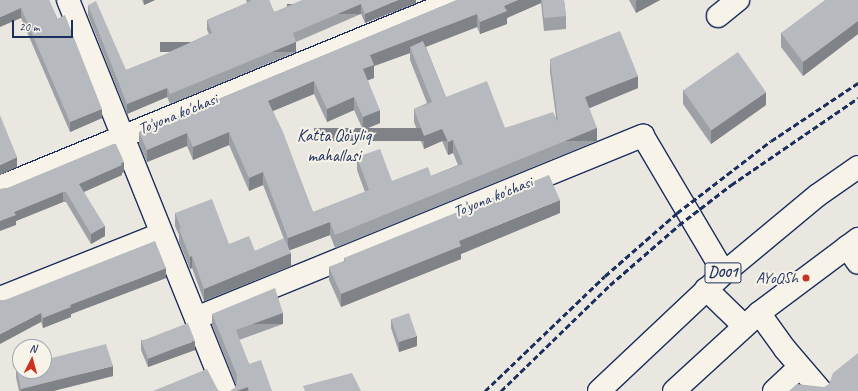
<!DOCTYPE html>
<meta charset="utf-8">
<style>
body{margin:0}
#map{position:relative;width:858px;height:391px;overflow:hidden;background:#eae7e0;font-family:Caveat,sans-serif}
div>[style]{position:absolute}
.roads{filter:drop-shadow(1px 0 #1b2f5e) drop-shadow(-1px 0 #1b2f5e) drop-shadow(0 1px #1b2f5e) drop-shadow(0 -1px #1b2f5e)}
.minor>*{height:22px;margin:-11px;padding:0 11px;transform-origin:11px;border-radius:11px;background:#f7f3e8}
.highway>*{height:22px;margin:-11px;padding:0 11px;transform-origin:11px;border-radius:11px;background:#f7f3e8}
.rail>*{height:3px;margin-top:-1.5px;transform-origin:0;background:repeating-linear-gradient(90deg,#1b2f5e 0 6px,transparent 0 9px)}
.wall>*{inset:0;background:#9da0a4}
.shaded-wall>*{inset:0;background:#7f8286;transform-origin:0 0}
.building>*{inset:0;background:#b6babf;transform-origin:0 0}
.dots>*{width:11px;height:11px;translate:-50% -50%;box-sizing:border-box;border:2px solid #f7f3e8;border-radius:50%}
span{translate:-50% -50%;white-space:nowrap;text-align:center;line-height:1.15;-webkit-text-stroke:4px #f7f3e8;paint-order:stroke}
.shield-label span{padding:1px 3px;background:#f7f3e8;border:1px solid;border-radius:3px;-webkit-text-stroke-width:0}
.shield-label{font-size:15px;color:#1b2f5e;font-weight:700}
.street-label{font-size:16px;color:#1b2f5e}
.poi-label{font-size:16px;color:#1b2f5e}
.right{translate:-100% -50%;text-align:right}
.neighbourhood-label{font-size:17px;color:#1b2f5e}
.north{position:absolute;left:12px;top:339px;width:40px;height:40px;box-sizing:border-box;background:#f7f3e8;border:1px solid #9fa5b1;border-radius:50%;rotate:6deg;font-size:11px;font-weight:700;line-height:16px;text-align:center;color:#1b2f5e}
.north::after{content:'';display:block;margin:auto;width:14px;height:18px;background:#c8321e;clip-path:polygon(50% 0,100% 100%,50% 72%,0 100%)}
.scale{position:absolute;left:12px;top:20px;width:61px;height:18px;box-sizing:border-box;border:2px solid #1b2f5e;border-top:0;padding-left:5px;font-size:12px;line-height:14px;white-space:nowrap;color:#1b2f5e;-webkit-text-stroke:3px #f7f3e8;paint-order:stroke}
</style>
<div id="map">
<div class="roads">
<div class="minor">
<i style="left:68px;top:0;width:421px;rotate:68.1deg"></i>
<i style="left:718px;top:16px;width:26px;rotate:-39deg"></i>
<i style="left:0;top:187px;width:492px;rotate:-22.3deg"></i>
<i style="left:847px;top:247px;width:19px;rotate:55deg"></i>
<i style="left:0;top:298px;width:173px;rotate:-21.7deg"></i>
<i style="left:759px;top:313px;width:44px;rotate:54.2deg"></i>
<i style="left:785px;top:349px;width:55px;rotate:49.4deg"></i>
<i style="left:196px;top:318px;width:483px;rotate:-22.2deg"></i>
<i style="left:643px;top:136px;width:159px;rotate:59.4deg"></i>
<i style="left:774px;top:391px;width:35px;rotate:-43deg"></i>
</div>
<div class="highway">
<i style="left:706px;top:289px;width:53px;rotate:44.2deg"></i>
<i style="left:599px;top:391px;width:172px;rotate:-43.3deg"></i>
<i style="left:724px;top:273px;width:122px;rotate:-39.7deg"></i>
<i style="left:818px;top:195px;width:49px;rotate:-35deg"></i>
<i style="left:674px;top:391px;width:115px;rotate:-42.5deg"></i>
<i style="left:759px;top:313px;width:124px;rotate:-36.8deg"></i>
</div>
</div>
<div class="rail">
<i style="left:485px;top:391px;width:166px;rotate:-43.8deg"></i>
<i style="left:605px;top:276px;width:96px;rotate:-41.2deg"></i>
<i style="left:677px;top:213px;width:118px;rotate:-37.5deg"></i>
<i style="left:771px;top:141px;width:105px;rotate:-33.7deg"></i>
<i style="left:501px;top:391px;width:152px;rotate:-44.2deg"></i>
<i style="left:610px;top:285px;width:91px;rotate:-41deg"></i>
<i style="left:679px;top:225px;width:66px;rotate:-37.6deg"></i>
<i style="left:731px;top:185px;width:154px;rotate:-34.4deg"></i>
</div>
<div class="wall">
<i style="clip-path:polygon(0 0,49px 0,102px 118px,70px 132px,21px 18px)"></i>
<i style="clip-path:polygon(142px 0,155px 0,144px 5px)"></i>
<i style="clip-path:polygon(246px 0,269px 0,274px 12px,416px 0,416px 3px,365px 23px,361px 14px,296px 42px,296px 52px,170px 104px,167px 97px,127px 114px,88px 15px,88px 5px,126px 70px,169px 53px,169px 52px,209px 34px,207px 30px,207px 20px,247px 3px)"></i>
<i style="clip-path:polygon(evenodd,457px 0,564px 0,566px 16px,566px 29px,544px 31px,541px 3px,507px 18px,507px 24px,480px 34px,477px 27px,426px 47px,446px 97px,505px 128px,556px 117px,550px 72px,550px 59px,638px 88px,589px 108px,597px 141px,335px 248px,330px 235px,289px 250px,291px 266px,204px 301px,192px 268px,190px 269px,179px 242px,179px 235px,175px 226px,175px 213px,229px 244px,255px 251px,284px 239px,263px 185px,249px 191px,229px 145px,193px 160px,187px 146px,147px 162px,139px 144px,139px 132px,457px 0,410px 53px,410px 60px,427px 103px,414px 109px,414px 122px,424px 149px,442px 141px,448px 155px,453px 153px,458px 165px,431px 176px,392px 181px,357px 157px,357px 170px,365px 192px,313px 212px,273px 111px,314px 94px,327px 122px,354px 110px,363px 130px,380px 123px,368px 80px,374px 78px,374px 66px,410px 53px)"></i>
<i style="clip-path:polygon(629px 0,660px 0,636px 13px)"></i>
<i style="clip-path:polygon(858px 0,858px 34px,803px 76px,781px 47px,781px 33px)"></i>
<i style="clip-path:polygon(683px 90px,766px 105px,711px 144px,683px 104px)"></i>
<i style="clip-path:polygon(124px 172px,122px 173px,122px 175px,84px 192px,105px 236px,91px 244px,66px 202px,63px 202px,16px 221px,16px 225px,0 189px)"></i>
<i style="clip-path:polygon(560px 213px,461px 254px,461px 259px,341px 307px,329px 280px,329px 267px,344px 261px,344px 258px)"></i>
<i style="clip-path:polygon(166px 278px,71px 314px,71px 317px,43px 328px,41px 322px,5px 300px)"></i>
<i style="clip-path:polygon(212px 314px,283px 324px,239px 340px,249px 364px,272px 391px,230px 391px,235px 388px,236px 385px,212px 325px)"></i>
<i style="clip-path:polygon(391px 319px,417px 346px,399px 352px,391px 328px)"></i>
<i style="clip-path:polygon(141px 340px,195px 350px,148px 367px,141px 350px)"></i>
<i style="clip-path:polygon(16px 367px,113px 376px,53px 391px,19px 391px,16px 377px)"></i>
</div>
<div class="shaded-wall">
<i style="clip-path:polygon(144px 0,155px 0,144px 5px)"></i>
<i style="clip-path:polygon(398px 0,416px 0,416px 3px,365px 23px,365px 14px)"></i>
<i style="clip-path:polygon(518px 0,541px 0,541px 3px,507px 18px,507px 24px,480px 34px,480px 22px,504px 6px)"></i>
<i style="clip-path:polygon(637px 0,660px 0,636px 13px,636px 1px)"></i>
<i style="left:361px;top:4px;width:10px;height:74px;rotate:90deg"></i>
<i style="clip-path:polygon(21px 8px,21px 18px,0 27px,0 17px)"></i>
<i style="clip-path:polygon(477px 14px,477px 27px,412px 52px,410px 47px,410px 53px,374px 66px,374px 78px,363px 82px,363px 69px,370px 55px)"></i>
<i style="clip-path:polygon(858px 21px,858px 34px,803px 76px,803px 62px)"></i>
<i style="left:296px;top:42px;width:10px;height:136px;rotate:90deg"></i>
<i style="clip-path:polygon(638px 76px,638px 88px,585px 110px,585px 97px)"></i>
<i style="clip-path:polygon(314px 81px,314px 94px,268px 113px,268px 101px)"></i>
<i style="clip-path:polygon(167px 88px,167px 97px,127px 114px,127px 104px)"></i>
<i style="clip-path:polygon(766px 92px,766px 105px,711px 144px,711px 130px)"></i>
<i style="clip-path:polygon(354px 97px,354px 110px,327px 122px,327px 109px)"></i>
<i style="clip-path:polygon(102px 109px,102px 118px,70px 132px,70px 122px)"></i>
<i style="clip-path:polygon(380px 110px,380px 123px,363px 130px,363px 117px)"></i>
<i style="left:597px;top:128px;width:13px;height:283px;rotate:90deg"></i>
<i style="clip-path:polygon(442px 129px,442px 141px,424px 149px,424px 136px)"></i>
<i style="clip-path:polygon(229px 132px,229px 145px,193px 160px,193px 147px)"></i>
<i style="clip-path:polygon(187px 133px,187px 146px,147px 162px,147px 150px)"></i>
<i style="clip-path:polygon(453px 140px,453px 153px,448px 155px,448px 142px)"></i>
<i style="clip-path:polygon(17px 157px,17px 167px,0 175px,0 165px)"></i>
<i style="clip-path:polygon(124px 162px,124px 172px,122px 173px,122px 175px,79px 194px,79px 184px)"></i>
<i style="clip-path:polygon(263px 172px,263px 185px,249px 191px,249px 178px)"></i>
<i style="clip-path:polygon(63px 192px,63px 202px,16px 221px,16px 225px,0 231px,0 221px,14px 212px)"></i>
<i style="clip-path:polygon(560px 200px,560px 213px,461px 254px,461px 259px,341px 307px,341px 294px,459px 241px)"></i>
<i style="clip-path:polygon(330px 222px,330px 235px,288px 251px,288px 238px)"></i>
<i style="clip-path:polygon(105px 226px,105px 236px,91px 244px,91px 234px)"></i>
<i style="clip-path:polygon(291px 253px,291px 266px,204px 301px,204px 289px)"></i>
<i style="clip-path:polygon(192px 256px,192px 268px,190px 269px,190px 257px)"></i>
<i style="clip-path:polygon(166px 268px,166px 278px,71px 314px,71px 317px,43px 328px,43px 318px,70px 305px)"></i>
<i style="clip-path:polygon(41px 313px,41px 322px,0 344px,0 334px)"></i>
<i style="left:283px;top:313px;width:11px;height:50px;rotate:90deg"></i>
<i style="clip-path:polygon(417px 336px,417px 346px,399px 352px,399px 342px)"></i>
<i style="clip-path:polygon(195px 341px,195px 350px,148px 367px,148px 357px)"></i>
<i style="clip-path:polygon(113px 366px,113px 376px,53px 391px,21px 391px,21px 389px)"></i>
<i style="clip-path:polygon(248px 387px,248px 391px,236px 391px)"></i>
</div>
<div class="building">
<i style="clip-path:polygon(0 0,49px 0,57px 19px,65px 15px,102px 109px,70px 122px,21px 8px,0 17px)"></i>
<i style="clip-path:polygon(250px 0,269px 0,274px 12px,302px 0,398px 0,365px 14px,361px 4px,293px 33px,296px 42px,170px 94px,167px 88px,127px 104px,88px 5px,96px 1px,126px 70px,169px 53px,169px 52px,212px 33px,207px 20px,251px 1px)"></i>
<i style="clip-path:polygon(457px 0,518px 0,504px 6px,507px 11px,480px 22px,477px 14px,370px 55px,374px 65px,363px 69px,380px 110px,363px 117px,354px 97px,327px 109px,314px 81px,268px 101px,283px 132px,313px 212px,369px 190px,357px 157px,380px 149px,392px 181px,428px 167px,431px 176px,463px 164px,453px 140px,448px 142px,442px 129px,424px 136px,414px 109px,432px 102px,410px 47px,423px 41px,446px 97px,487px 81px,505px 128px,553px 112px,558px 122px,550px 59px,620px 31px,638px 76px,585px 97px,597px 128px,335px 235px,330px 222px,288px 238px,263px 172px,249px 178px,229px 132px,193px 147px,187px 133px,147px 150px,139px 132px)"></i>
<i style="clip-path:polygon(542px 0,564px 0,566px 16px,544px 18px)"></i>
<i style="clip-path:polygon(825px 0,858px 0,858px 21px,803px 62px,781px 33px)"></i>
<i style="left:738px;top:52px;width:49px;height:67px;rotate:55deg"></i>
<i style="clip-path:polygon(0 115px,17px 157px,0 165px)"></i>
<i style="clip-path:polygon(113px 144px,116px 144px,124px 162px,121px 163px,122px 165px,79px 184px,105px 226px,91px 234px,66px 192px,63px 192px,14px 212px,16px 215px,0 221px,0 189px,5px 189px)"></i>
<i style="clip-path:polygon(549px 175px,560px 200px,459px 241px,461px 246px,341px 294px,329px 267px,345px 261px,344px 258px)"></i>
<i style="clip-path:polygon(212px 199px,229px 244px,249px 236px,255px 251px,284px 238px,291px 253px,204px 289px,192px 256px,190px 257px,179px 229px,181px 228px,175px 213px)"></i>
<i style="clip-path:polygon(155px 241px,166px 268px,70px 305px,71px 307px,43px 318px,41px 313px,0 334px,0 300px,5px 300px)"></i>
<i style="clip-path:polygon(275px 288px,283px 313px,236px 330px,249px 364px,261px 360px,272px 391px,249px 391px,248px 387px,236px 391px,230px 391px,235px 388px,237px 382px,237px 375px,212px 314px)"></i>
<i style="left:409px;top:313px;width:24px;height:19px;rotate:71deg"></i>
<i style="left:188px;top:323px;width:19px;height:50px;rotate:69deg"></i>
<i style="clip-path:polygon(106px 344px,113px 366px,21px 389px,16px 367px,20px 366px,20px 371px,44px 371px,44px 360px)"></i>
<i style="clip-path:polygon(858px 353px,858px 391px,789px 391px,797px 384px,824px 387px,829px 384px,833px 373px)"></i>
<i style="clip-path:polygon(207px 369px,218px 390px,220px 391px,153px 391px)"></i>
<i style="clip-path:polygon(352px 373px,361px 391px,305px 391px,303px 386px)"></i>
</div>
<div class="dots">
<i style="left:806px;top:278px;background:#c8321e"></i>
</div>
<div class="shield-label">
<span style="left:723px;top:273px">D001</span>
</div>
<div class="street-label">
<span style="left:178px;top:114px;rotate:-22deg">To'yona ko'chasi</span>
<span style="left:493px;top:197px;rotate:-22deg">To'yona ko'chasi</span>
</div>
<div class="poi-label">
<span class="right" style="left:798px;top:278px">AYoQSh</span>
</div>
<div class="neighbourhood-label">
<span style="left:334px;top:146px">Katta Qoʻyliq<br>mahallasi</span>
</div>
<div class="north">N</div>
<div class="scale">20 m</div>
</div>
